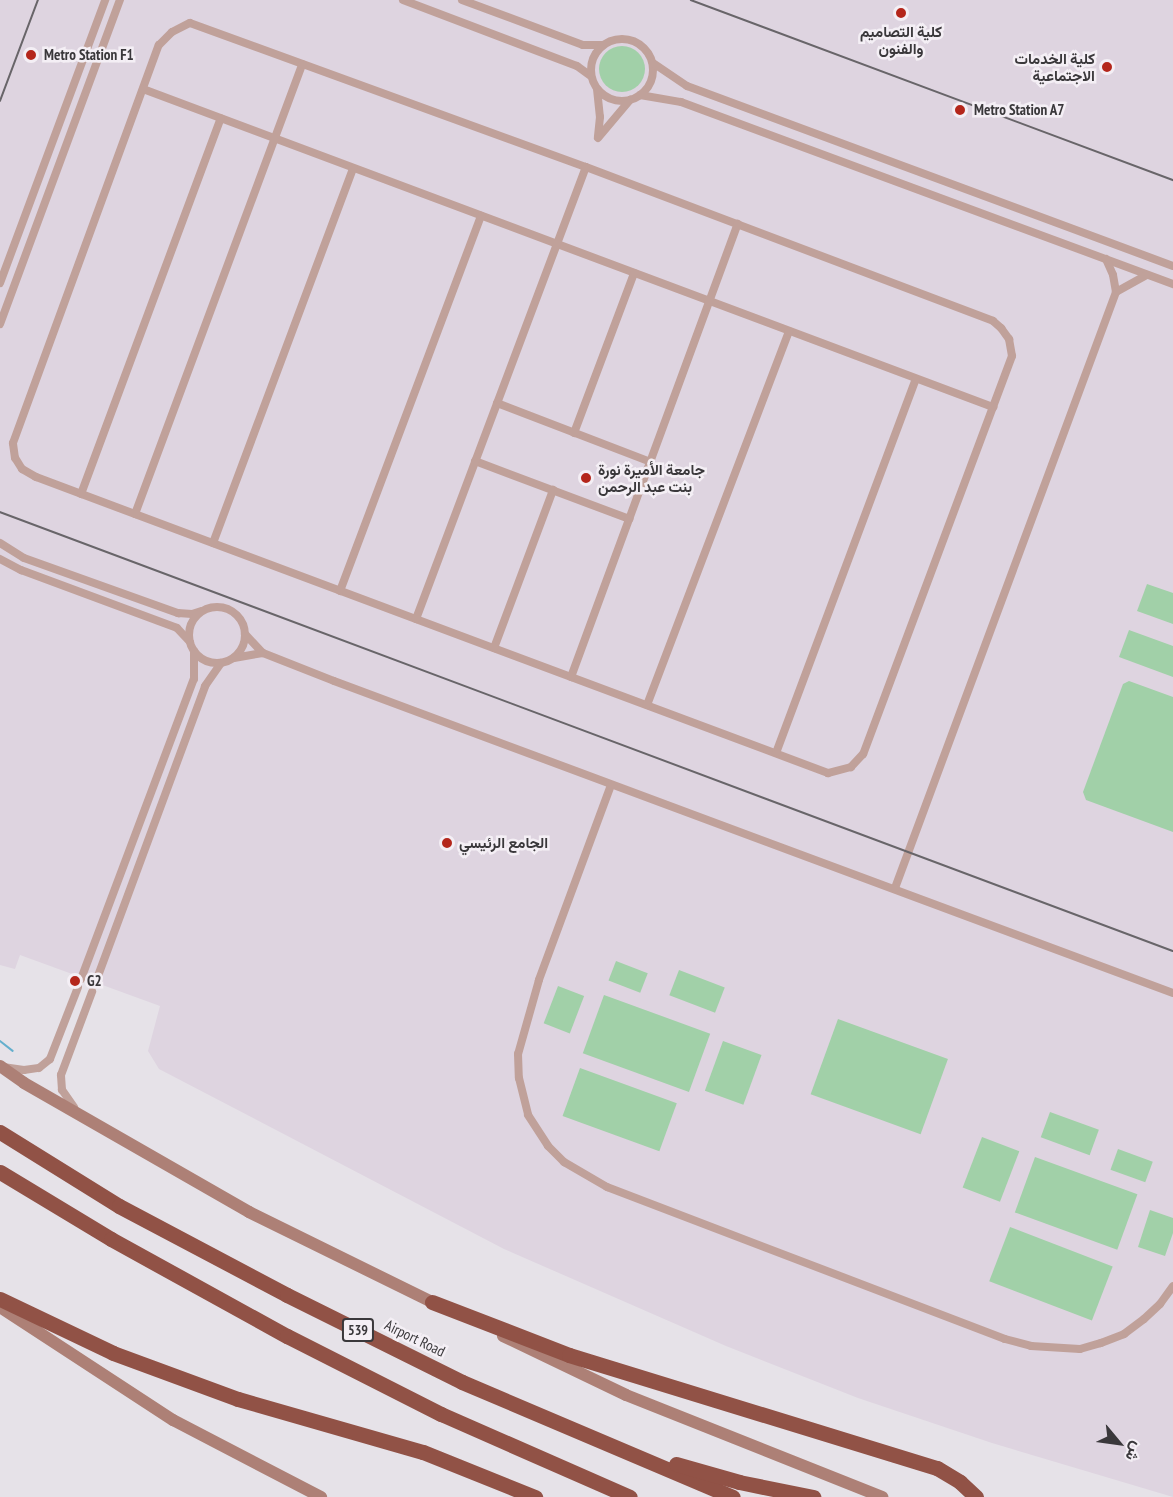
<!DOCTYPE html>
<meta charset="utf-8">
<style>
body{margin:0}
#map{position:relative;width:1173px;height:1497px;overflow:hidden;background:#e6e2e8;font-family:"PT Sans Narrow",Vazirmatn,sans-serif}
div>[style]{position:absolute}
.built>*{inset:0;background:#ded4e0}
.green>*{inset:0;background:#a1d0a8;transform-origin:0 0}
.round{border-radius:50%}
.stream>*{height:2px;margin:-1px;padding:0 1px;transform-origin:1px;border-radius:1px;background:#64afcd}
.street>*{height:8px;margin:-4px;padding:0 4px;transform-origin:4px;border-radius:4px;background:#c0a19a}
.street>.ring{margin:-4px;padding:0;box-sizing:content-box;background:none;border:8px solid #c0a19a;border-radius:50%}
.secondary>*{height:12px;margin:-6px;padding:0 6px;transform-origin:6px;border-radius:6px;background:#ad8076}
.highway>*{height:15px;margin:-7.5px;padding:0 7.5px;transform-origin:7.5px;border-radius:7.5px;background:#915246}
.tram>*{height:1.5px;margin:-0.75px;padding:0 0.75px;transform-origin:0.75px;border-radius:0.75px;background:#686569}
.dots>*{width:16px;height:16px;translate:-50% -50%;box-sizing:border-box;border:3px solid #f4eff5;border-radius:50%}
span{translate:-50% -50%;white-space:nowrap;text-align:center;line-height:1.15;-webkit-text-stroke:5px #f4eff5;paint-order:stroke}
.shield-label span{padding:2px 4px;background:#f4eff5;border:2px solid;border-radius:4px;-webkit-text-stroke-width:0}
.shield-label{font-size:14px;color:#3a383b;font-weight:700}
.poi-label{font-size:15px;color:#3a383b;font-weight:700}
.left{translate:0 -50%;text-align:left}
.right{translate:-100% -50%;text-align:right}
.street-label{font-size:15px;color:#3a383b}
.north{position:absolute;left:1089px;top:1413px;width:60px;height:60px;-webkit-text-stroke:4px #f4eff5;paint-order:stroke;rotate:119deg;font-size:16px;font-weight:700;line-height:24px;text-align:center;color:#3a383b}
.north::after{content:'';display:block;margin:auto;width:21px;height:27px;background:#3a383b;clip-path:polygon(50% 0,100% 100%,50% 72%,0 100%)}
</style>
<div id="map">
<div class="built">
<i style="clip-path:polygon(0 0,1173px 0,1173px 1497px,992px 1443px,858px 1398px,726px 1346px,504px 1249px,159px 1069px,148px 1051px,160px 1006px,20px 955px,15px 969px,0 965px)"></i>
</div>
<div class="green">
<i class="round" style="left:599px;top:46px;width:46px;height:46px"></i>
<i style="clip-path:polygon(1147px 584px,1173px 593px,1173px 624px,1137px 611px)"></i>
<i style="clip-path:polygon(1129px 630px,1173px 646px,1173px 677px,1119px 657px)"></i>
<i style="clip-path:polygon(1129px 681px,1173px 697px,1173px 832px,1086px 800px,1083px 792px,1123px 684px)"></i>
<i style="left:616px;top:961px;width:34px;height:21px;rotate:21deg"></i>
<i style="left:679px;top:970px;width:49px;height:27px;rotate:21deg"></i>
<i style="left:558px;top:986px;width:28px;height:40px;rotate:21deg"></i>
<i style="left:604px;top:995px;width:113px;height:62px;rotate:20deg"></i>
<i style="left:838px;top:1019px;width:117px;height:80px;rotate:20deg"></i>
<i style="left:723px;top:1041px;width:41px;height:53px;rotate:20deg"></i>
<i style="left:580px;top:1068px;width:103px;height:51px;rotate:20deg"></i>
<i style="left:1050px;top:1112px;width:52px;height:27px;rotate:20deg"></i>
<i style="left:982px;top:1137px;width:40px;height:54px;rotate:21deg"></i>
<i style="left:1118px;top:1149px;width:37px;height:22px;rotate:20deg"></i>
<i style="left:1035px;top:1157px;width:109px;height:59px;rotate:20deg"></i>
<i style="clip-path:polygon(1150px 1210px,1173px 1218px,1173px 1233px,1165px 1256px,1138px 1247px)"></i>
<i style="left:1010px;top:1227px;width:110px;height:58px;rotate:21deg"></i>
</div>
<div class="stream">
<i style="left:0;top:1041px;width:16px;rotate:38deg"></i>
</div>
<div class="street">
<i style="left:403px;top:0;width:186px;rotate:20.8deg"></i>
<i style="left:577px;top:66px;width:17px;rotate:36deg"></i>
<i style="left:462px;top:0;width:129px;rotate:20.4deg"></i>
<i style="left:583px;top:45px;width:19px"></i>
<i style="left:190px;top:23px;width:421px;rotate:20deg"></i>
<i style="left:586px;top:167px;width:435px;rotate:20.7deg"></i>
<i style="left:993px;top:321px;width:11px;rotate:41deg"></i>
<i style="left:1001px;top:328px;width:14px;rotate:54deg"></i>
<i style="left:1009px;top:339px;width:17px;rotate:80deg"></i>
<i style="left:1012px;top:356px;width:425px;rotate:110.5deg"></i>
<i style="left:863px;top:754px;width:18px;rotate:133deg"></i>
<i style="left:851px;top:767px;width:24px;rotate:165deg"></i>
<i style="left:828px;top:773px;width:846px;rotate:-159.51deg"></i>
<i style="left:36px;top:477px;width:16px;rotate:-150deg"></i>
<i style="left:22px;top:469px;width:13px;rotate:-122deg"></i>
<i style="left:15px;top:458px;width:15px;rotate:-98deg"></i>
<i style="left:13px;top:443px;width:424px;rotate:-69.9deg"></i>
<i style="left:159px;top:45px;width:18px;rotate:-45deg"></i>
<i style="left:172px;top:32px;width:20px;rotate:-27deg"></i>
<i class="ring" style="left:591px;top:39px;width:54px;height:54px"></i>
<i style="left:653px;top:63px;width:41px;rotate:34.1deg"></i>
<i style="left:687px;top:86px;width:518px;rotate:20.32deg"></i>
<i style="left:143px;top:89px;width:908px;rotate:20.51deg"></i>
<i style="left:597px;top:89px;width:28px;rotate:84deg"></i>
<i style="left:600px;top:117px;width:20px;rotate:96deg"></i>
<i style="left:640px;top:95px;width:42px;rotate:9.7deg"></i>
<i style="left:681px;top:102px;width:525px;rotate:20.3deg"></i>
<i style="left:598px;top:138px;width:50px;rotate:-49.9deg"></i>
<i style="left:1106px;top:259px;width:17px;rotate:66deg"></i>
<i style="left:1113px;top:275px;width:17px;rotate:80deg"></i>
<i style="left:1116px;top:292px;width:35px;rotate:-29deg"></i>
<i style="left:0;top:283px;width:302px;rotate:-69.6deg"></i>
<i style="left:0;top:324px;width:346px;rotate:-69.7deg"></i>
<i style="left:497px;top:403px;width:165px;rotate:21deg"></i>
<i style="left:574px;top:433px;width:171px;rotate:-69.4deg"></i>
<i style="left:475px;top:461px;width:165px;rotate:20.6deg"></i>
<i style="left:81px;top:494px;width:401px;rotate:-69.6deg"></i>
<i style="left:135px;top:514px;width:480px;rotate:-69.6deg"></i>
<i style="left:0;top:543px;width:28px;rotate:32deg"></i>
<i style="left:24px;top:558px;width:164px;rotate:19.7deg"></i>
<i style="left:178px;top:613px;width:14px;rotate:4deg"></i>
<i style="left:192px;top:614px;width:9px;rotate:-18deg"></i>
<i style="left:213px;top:543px;width:400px;rotate:-69.5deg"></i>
<i style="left:0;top:559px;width:24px;rotate:28deg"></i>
<i style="left:21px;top:570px;width:166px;rotate:20.4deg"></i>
<i style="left:177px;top:628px;width:19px;rotate:47deg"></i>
<i style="left:340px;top:591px;width:401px;rotate:-69.4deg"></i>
<i class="ring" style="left:189px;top:607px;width:48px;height:48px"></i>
<i style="left:416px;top:619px;width:483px;rotate:-69.4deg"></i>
<i style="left:245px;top:634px;width:26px;rotate:47deg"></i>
<i style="left:263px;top:653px;width:76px;rotate:21.5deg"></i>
<i style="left:334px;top:681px;width:895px;rotate:20.4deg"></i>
<i style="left:494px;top:648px;width:169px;rotate:-69.5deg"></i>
<i style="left:234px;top:658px;width:29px;rotate:-10deg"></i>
<i style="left:571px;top:677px;width:483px;rotate:-69.8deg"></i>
<i style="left:647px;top:705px;width:400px;rotate:-69.2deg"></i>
<i style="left:776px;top:753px;width:399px;rotate:-69.5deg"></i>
<i style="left:611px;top:785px;width:208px;rotate:110.3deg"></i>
<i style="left:539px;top:980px;width:77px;rotate:105.8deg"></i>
<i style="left:518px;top:1054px;width:24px;rotate:88deg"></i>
<i style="left:519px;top:1078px;width:38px;rotate:76deg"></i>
<i style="left:528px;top:1115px;width:37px;rotate:57deg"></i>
<i style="left:548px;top:1146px;width:23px;rotate:45deg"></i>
<i style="left:564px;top:1162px;width:50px;rotate:30.2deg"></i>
<i style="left:607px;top:1187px;width:426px;rotate:20.9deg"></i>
<i style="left:1005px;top:1339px;width:27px;rotate:15deg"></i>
<i style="left:1031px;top:1346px;width:49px;rotate:3.5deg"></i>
<i style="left:1080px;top:1349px;width:22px;rotate:-16deg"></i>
<i style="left:1101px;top:1343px;width:25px;rotate:-21deg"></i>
<i style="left:1124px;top:1334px;width:25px;rotate:-37deg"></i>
<i style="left:1144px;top:1319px;width:22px;rotate:-43deg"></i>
<i style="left:1160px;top:1304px;width:22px;rotate:-54deg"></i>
<i style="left:895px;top:888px;width:636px;rotate:-69.65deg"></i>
<i style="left:81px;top:979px;width:321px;rotate:-69.4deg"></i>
<i style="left:194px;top:679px;width:28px;rotate:-90deg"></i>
<i style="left:95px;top:984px;width:318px;rotate:-69.7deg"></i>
<i style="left:205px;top:686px;width:28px;rotate:-55deg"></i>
<i style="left:3px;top:1067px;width:21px;rotate:8deg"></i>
<i style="left:24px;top:1070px;width:15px;rotate:-8deg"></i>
<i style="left:39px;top:1068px;width:14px;rotate:-39deg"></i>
<i style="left:50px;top:1059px;width:77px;rotate:-68.7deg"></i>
<i style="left:74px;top:1107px;width:21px;rotate:-125deg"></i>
<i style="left:62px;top:1090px;width:15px;rotate:-94deg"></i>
<i style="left:61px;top:1075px;width:89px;rotate:-69.5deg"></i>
</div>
<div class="secondary">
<i style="left:0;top:1066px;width:29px;rotate:35deg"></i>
<i style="left:24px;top:1083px;width:259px;rotate:29.8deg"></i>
<i style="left:249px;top:1212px;width:211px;rotate:26.2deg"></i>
<i style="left:0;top:1307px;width:207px;rotate:33.2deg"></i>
<i style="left:173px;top:1420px;width:167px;rotate:27.5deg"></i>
<i style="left:503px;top:1336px;width:136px;rotate:25.6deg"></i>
<i style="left:626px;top:1395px;width:276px;rotate:21.7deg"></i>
</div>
<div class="highway">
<i style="left:0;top:1132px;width:140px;rotate:31.9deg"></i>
<i style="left:119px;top:1206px;width:190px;rotate:27.9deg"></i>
<i style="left:287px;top:1295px;width:195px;rotate:26.4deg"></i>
<i style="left:462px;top:1382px;width:294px;rotate:23deg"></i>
<i style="left:0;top:1172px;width:130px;rotate:31.1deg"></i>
<i style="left:111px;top:1239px;width:201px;rotate:28.9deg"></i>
<i style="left:287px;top:1336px;width:173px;rotate:26.9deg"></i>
<i style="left:441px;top:1414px;width:206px;rotate:23.7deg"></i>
<i style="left:0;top:1299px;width:125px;rotate:25.5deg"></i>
<i style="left:113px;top:1353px;width:133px;rotate:20.2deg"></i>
<i style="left:238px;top:1399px;width:192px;rotate:16deg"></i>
<i style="left:423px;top:1452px;width:121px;rotate:21.9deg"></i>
<i style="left:432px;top:1302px;width:147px;rotate:21.1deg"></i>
<i style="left:569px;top:1355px;width:385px;rotate:17.1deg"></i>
<i style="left:937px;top:1468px;width:27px;rotate:31deg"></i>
<i style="left:960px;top:1482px;width:22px;rotate:43deg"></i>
<i style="left:676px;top:1464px;width:66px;rotate:15.9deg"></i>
<i style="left:739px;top:1482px;width:76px;rotate:11.5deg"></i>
</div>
<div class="tram">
<i style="left:691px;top:0;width:515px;rotate:20.48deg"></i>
<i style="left:0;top:101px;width:108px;rotate:-69.4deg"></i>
<i style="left:0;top:512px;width:1252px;rotate:20.52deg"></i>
</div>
<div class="dots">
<i style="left:901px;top:13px;background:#b4261b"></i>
<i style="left:31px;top:55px;background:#b4261b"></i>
<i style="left:1107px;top:67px;background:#b4261b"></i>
<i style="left:960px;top:110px;background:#b4261b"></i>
<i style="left:586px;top:478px;background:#b4261b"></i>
<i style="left:447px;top:843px;background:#b4261b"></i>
<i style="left:75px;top:981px;background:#b4261b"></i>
</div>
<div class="shield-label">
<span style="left:358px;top:1330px">539</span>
</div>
<div class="poi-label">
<span style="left:901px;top:40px">كلية التصاميم<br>والفنون</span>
<span class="left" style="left:44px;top:55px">Metro Station F1</span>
<span class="right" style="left:1095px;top:67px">كلية الخدمات<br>الاجتماعية</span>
<span class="left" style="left:974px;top:110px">Metro Station A7</span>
<span class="left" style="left:598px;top:478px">جامعة الأميرة نورة<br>بنت عبد الرحمن</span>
<span class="left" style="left:459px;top:843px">الجامع الرئيسي</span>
<span class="left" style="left:87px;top:981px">G2</span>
</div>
<div class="street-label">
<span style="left:415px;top:1338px;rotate:26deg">Airport Road</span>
</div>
<div class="north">ش</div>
</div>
